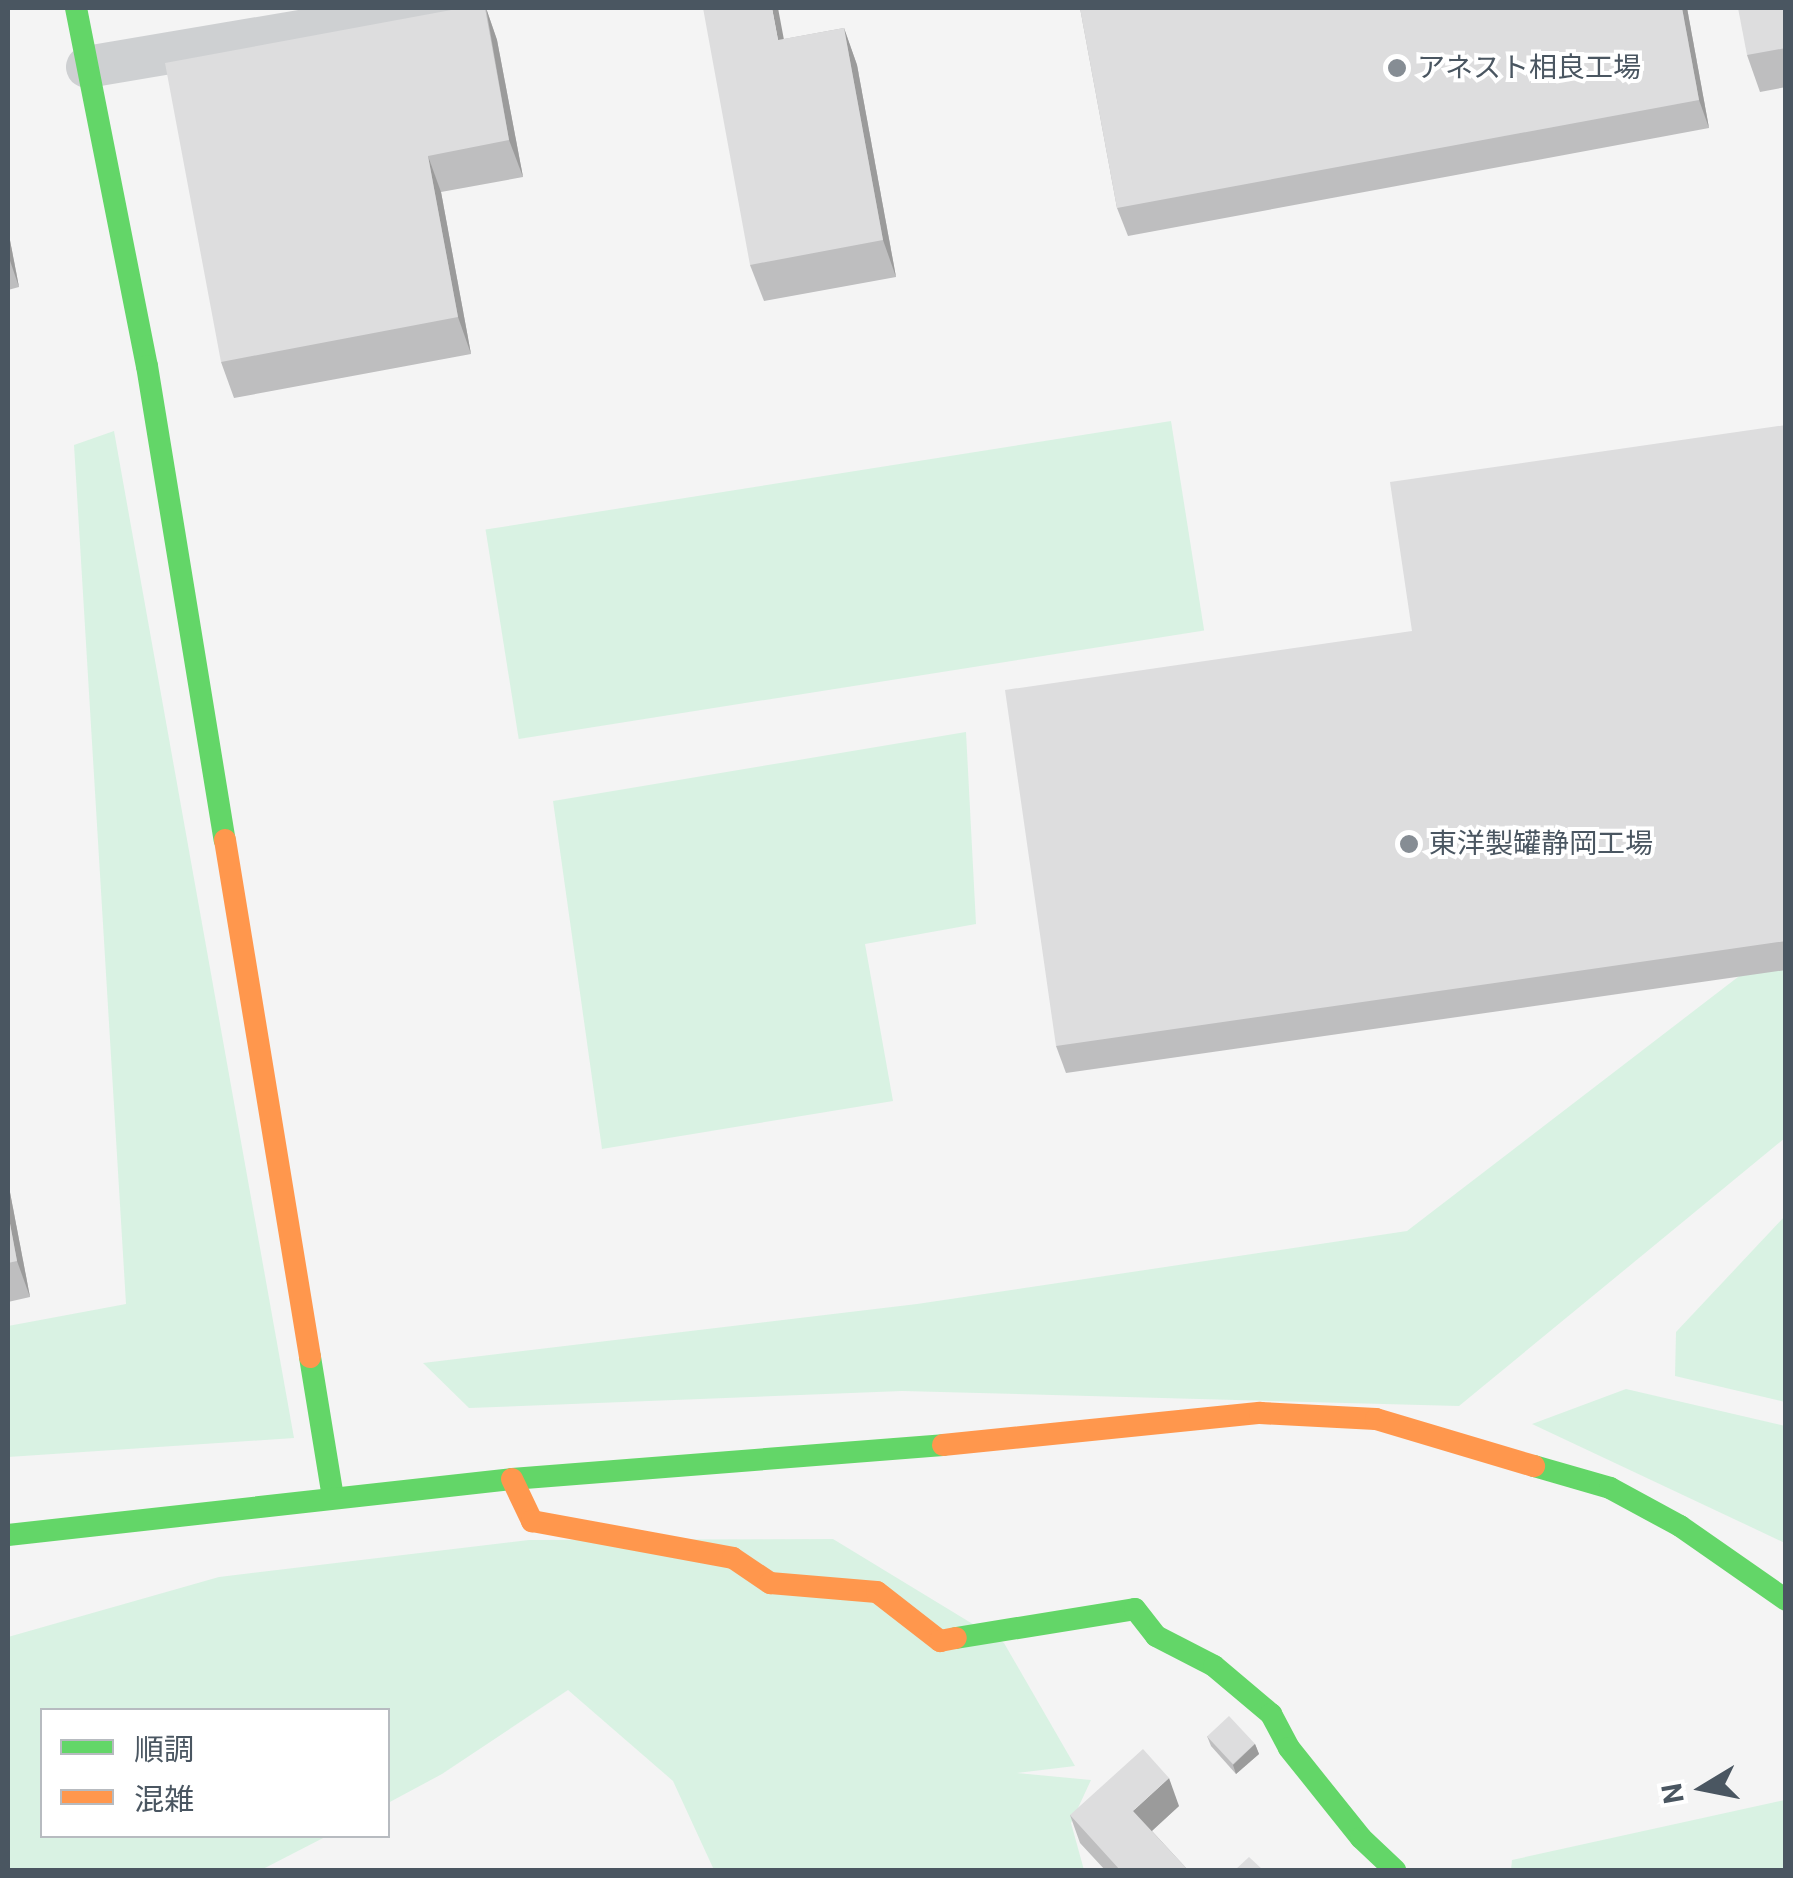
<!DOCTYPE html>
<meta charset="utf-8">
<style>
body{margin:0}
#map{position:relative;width:1793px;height:1878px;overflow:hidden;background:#f4f4f4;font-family:Roboto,"Noto Sans JP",sans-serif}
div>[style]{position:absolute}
.green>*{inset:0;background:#d9f2e3;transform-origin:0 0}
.street>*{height:42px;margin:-21px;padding:0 21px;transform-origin:21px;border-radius:21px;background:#ced0d2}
.fast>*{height:22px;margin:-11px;padding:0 11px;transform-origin:11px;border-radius:11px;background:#63d668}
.slow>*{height:22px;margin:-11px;padding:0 11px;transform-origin:11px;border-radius:11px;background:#ff974d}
.wall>*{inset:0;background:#bebebf}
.shaded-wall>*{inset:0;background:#9b9b9b}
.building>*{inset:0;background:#ddddde;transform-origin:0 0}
.dots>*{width:28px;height:28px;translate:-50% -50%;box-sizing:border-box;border:5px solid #fff;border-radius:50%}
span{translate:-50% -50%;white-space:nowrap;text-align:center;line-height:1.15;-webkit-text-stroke:8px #fff;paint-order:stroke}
.poi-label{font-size:28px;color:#4a5661}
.left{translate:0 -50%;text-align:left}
.frame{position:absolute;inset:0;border:10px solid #4a5661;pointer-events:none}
.legend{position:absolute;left:40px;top:1708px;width:350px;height:130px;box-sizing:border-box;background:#fff;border:2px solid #b7bbc0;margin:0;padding:12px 18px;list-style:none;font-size:30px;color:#4a5661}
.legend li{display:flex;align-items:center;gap:20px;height:50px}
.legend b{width:50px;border:2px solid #b7bbc0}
.north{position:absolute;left:1653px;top:1738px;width:100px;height:100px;-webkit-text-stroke:8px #fff;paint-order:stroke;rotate:260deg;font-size:28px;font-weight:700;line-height:40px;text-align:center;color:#4a5661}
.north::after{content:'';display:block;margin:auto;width:35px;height:45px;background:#4a5661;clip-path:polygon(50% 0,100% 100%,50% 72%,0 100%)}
</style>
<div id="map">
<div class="green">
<i style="left:1171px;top:421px;width:212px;height:694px;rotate:81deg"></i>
<i style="clip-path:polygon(114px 431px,294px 1438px,8px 1457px,8px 1326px,126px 1304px,74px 445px)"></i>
<i style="clip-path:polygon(966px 732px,976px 924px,865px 944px,893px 1101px,602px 1149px,553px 801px)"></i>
<i style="clip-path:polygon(1785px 964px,1785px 1138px,1459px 1406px,902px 1391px,469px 1408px,423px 1363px,917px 1304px,1407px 1231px,1751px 967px)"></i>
<i style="clip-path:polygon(1785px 1216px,1785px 1402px,1675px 1376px,1676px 1332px)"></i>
<i style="clip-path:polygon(1626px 1389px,1785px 1426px,1785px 1543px,1532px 1424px)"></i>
<i style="clip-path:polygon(833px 1539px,1004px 1643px,1075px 1766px,1017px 1773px,1091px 1780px,1071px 1823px,1084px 1870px,714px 1870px,673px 1781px,568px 1690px,442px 1774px,388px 1803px,388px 1710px,42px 1710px,42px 1836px,327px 1836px,261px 1870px,8px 1870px,8px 1637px,219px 1577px,529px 1540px)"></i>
<i style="clip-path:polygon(1785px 1800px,1785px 1870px,1511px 1870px,1512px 1860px)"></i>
</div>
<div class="street">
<i style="left:87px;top:67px;width:352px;rotate:-9.6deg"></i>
</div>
<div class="fast">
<i style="left:76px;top:8px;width:365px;rotate:78.8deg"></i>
<i style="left:147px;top:366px;width:480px;rotate:80.7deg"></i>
<i style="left:310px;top:1357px;width:142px;rotate:80.7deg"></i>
<i style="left:1534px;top:1466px;width:79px;rotate:16.1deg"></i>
<i style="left:1610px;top:1488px;width:80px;rotate:28.5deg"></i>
<i style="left:1680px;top:1526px;width:129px;rotate:34.9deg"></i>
<i style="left:8px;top:1535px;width:507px;rotate:-6.34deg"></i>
<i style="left:512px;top:1479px;width:432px;rotate:-4.5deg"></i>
<i style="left:956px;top:1638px;width:181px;rotate:-9.2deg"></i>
<i style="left:1135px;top:1609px;width:34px;rotate:52deg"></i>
<i style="left:1156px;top:1636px;width:65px;rotate:27.3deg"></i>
<i style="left:1214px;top:1666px;width:75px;rotate:40.1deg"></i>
<i style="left:1271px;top:1714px;width:38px;rotate:62deg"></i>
<i style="left:1289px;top:1748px;width:115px;rotate:51.3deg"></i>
<i style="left:1361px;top:1838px;width:47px;rotate:43.3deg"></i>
</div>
<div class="slow">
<i style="left:225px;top:840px;width:524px;rotate:80.66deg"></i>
<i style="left:943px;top:1445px;width:319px;rotate:-5.8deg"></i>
<i style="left:1260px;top:1413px;width:116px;rotate:3deg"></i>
<i style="left:1376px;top:1419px;width:165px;rotate:16.6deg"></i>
<i style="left:512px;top:1479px;width:47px;rotate:64.5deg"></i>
<i style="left:532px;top:1521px;width:204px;rotate:10.4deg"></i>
<i style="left:733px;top:1558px;width:45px;rotate:34deg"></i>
<i style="left:770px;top:1583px;width:107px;rotate:4.8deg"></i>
<i style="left:877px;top:1592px;width:80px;rotate:37.9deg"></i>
<i style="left:940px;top:1641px;width:16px;rotate:-11deg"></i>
</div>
<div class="wall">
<i style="clip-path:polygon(486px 8px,497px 40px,523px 177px,441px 192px,471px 354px,234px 398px,221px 362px)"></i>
<i style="clip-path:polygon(1080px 8px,1687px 8px,1709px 128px,1128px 236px,1117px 208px)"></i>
<i style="clip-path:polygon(1786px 8px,1786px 87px,1760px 92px,1747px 55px)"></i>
<i style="clip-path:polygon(844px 28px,857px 65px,896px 277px,764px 301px,750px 265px,784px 39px)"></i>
<i style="clip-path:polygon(8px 230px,19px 287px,8px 290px)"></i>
<i style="clip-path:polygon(1786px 425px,1786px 970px,1066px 1073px,1056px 1046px)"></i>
<i style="clip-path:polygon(8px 1182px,30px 1297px,8px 1302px)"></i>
<i style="clip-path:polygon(1207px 1736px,1255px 1744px,1259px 1754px,1236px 1774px,1211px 1746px)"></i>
<i style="clip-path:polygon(1179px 1806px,1152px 1831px,1188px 1870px,1105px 1870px,1080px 1843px,1070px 1815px)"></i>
</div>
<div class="shaded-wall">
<i style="clip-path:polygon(486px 8px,497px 40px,523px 177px,509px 140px)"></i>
<i style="clip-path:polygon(772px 8px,778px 8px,791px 77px,778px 40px)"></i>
<i style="clip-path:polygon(1682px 8px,1687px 8px,1709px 128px,1699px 100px)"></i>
<i style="clip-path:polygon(844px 28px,857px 65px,896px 277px,883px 240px)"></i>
<i style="clip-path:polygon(428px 156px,441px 192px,471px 354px,458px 317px)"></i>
<i style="clip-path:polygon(8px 230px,19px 287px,8px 255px)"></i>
<i style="clip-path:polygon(8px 1182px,30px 1297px,17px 1261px,8px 1213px)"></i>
<i style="clip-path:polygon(1255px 1744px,1259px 1754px,1236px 1774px,1233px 1765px)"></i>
<i style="clip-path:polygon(1169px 1778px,1179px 1806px,1143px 1839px,1133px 1811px)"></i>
</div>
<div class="building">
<i style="clip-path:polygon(462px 8px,485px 8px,509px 140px,428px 156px,458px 317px,221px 362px,165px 63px)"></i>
<i style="clip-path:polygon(703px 8px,772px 8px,778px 40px,844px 28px,883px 240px,750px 265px)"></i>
<i style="clip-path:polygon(1080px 8px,1682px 8px,1699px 100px,1117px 208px)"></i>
<i style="clip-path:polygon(1738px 8px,1786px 8px,1786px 48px,1747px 55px)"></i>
<i style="clip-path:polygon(1786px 425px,1786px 941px,1056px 1046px,1005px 690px,1412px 631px,1390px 482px)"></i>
<i style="clip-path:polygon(8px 1213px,17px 1261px,8px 1263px)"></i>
<i style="left:1229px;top:1716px;width:38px;height:30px;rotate:47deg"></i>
<i style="clip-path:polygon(1143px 1749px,1169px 1778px,1133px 1811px,1188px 1870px,1120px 1870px,1070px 1815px)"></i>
<i style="clip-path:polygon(1249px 1857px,1263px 1870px,1235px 1870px)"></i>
</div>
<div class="dots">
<i style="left:1397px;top:68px;background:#868d94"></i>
<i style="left:1409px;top:844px;background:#868d94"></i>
</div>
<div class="poi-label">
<span class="left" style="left:1417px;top:68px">アネスト相良工場</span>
<span class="left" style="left:1429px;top:844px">東洋製罐静岡工場</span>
</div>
<div class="frame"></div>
<ul class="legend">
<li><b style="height:12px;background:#63d668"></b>順調</li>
<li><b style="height:12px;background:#ff974d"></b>混雑</li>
</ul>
<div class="north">N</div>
</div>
